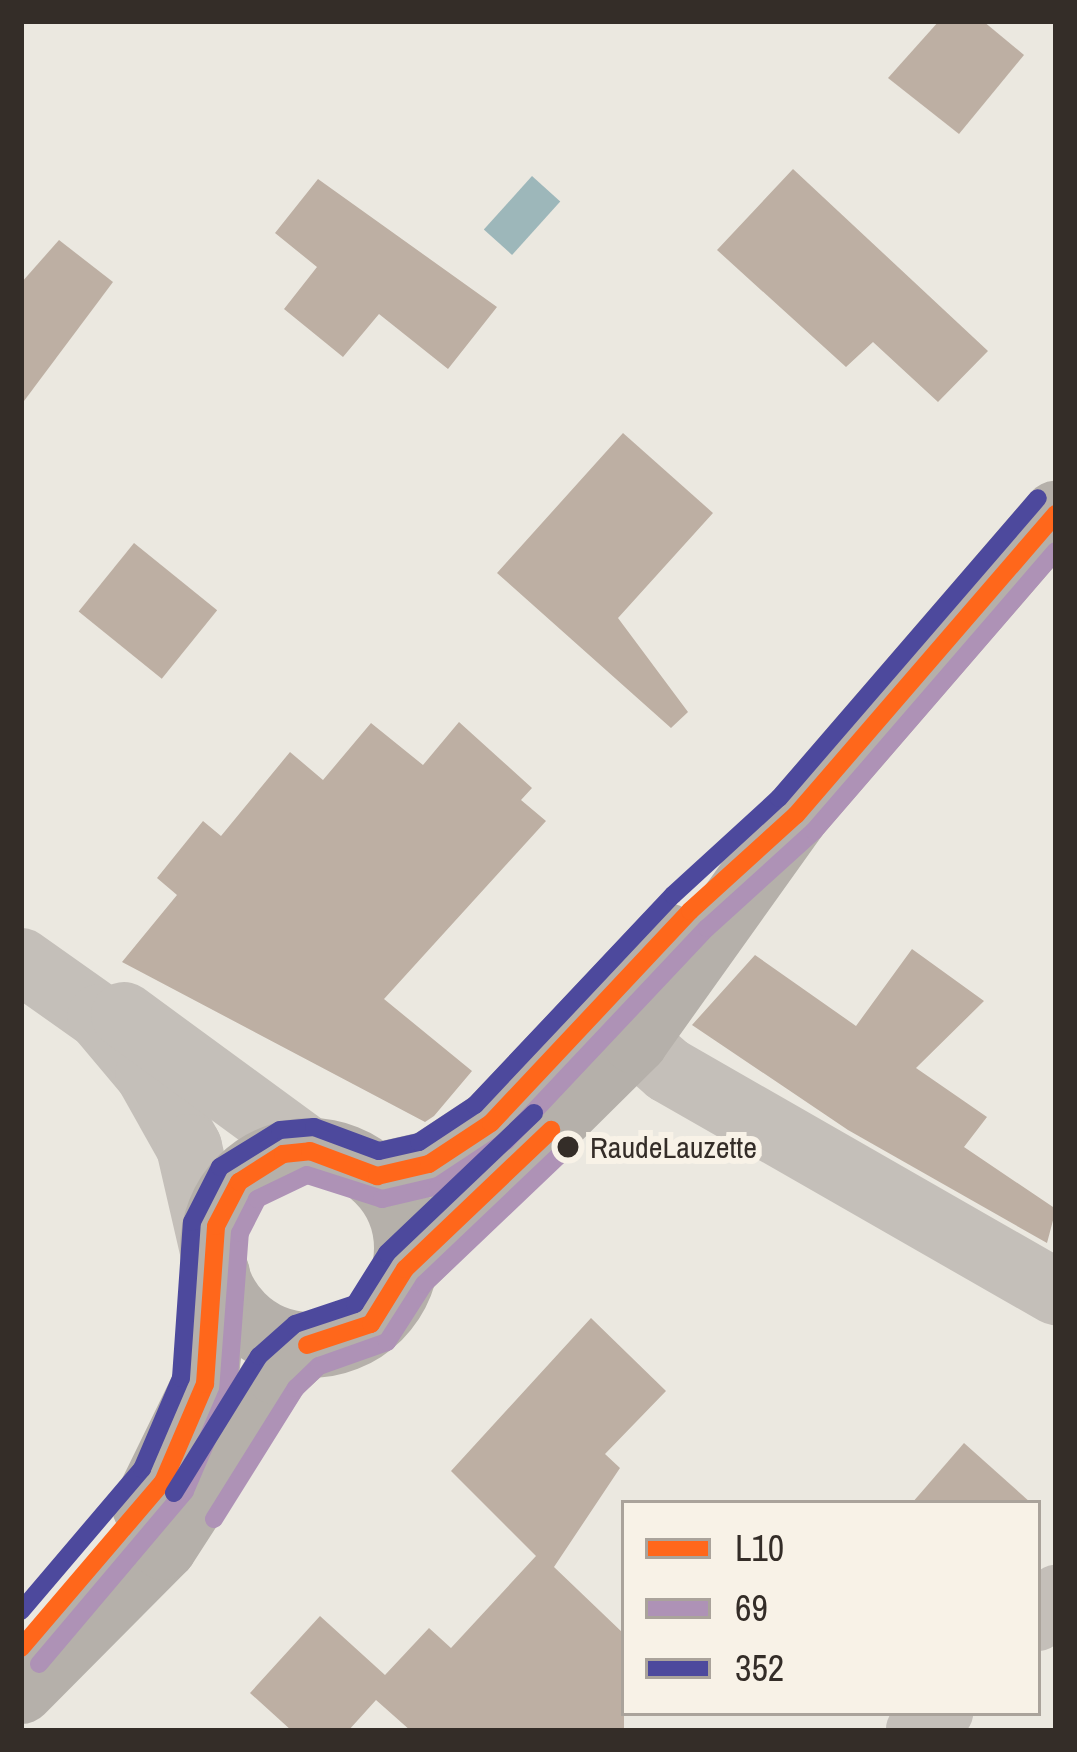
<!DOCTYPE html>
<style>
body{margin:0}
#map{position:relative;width:1077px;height:1752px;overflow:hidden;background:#ebe8e0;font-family:"Archivo Narrow",sans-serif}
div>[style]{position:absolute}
.water>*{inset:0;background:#9db7ba;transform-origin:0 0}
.building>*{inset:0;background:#bdafa3;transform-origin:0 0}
.minor>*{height:54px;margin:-27px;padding:0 27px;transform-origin:27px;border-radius:27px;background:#c4bfb9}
.tertiary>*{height:66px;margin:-33px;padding:0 33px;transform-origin:33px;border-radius:33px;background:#c4bfb9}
.secondary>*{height:66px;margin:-33px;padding:0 33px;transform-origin:33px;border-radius:33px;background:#b5b0aa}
.secondary>.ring{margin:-33px;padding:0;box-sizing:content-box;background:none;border:66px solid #b5b0aa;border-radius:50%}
.bus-1>*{height:18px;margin:-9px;padding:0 9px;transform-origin:9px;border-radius:9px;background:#ff671b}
.bus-2>*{height:18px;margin:-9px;padding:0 9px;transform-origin:9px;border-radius:9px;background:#ae92b6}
.bus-3>*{height:18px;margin:-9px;padding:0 9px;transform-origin:9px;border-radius:9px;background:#4d499d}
.dots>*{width:33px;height:33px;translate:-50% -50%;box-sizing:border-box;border:6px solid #f8f2e7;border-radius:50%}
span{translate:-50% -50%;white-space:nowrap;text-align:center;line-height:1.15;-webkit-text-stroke:12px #f8f2e7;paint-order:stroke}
.bus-label{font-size:30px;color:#342d28}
.left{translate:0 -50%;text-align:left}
.frame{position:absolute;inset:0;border:24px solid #342d28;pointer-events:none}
.legend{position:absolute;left:621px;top:1500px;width:420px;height:216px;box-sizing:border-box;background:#f8f2e7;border:3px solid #aaa39b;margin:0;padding:15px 21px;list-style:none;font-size:36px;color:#342d28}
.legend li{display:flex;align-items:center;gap:24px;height:60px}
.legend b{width:60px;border:3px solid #aaa39b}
</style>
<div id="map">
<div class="water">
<i style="left:532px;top:176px;width:38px;height:72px;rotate:42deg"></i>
</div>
<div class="building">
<i style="clip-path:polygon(939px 21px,983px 21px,1024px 55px,959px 134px,888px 78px)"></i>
<i style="clip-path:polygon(793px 169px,988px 351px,938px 402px,873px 342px,846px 367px,717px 250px)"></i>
<i style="clip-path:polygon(318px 179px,497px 307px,448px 369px,379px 314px,343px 357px,284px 309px,317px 267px,275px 233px)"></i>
<i style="clip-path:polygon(59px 240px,113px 282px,21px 405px,21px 283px)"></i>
<i style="clip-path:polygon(623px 433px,713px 513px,618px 618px,688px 712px,671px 728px,497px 573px)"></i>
<i style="left:134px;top:543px;width:107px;height:88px;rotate:39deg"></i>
<i style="clip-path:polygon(459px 722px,532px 788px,521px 800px,546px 821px,384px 999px,472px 1071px,434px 1116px,425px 1122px,122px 962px,177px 895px,157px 878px,203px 821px,221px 836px,290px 752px,323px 780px,371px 723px,423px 765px)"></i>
<i style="clip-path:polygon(912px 949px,984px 1001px,916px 1068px,987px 1117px,964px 1147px,1056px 1209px,1047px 1243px,848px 1130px,692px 1025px,755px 955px,856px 1026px)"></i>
<i style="clip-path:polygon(591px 1318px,666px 1391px,605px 1454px,620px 1468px,554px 1567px,624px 1634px,624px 1731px,411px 1731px,376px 1700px,348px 1731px,292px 1731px,250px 1693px,320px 1616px,385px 1675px,429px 1628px,451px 1648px,536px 1556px,451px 1471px)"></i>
<i style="clip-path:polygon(964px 1443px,1031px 1503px,912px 1503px)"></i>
</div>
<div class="minor">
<i style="left:1038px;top:1624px;width:37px;rotate:-61deg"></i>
<i style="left:913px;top:1729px;width:37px;rotate:-26deg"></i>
</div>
<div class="tertiary">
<i style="left:21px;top:961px;width:97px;rotate:35.3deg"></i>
<i style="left:100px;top:1017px;width:75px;rotate:49.9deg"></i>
<i style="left:148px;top:1074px;width:84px;rotate:60.7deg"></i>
<i style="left:189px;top:1147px;width:107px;rotate:77deg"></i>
<i style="left:124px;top:1015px;width:230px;rotate:36.2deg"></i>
<i style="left:635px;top:1041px;width:44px;rotate:41.3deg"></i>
<i style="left:668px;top:1070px;width:447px;rotate:29.8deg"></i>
</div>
<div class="secondary">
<i class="ring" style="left:213px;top:1151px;width:128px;height:128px"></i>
<i style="left:377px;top:1176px;width:53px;rotate:-13deg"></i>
<i style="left:429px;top:1164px;width:74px;rotate:-33.5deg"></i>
<i style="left:491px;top:1123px;width:257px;rotate:-46.6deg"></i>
<i style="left:405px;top:1269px;width:324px;rotate:-44.7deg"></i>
<i style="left:635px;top:1041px;width:277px;rotate:-54.5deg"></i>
<i style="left:796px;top:815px;width:398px;rotate:-49.2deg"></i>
<i style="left:145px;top:1507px;width:137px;rotate:-64deg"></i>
<i style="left:205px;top:1384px;width:111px;rotate:-83.8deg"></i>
<i style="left:21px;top:1691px;width:203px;rotate:-45.2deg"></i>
<i style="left:164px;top:1547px;width:208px;rotate:-57.1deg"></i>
<i style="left:277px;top:1372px;width:40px;rotate:-42deg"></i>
</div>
<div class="bus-1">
<i style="left:307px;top:1345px;width:67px;rotate:-18.2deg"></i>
<i style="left:371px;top:1324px;width:65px;rotate:-58.3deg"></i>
<i style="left:405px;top:1269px;width:202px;rotate:-43.6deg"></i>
<i style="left:21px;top:1648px;width:218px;rotate:-49.5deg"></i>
<i style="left:163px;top:1482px;width:107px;rotate:-66.8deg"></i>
<i style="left:205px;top:1384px;width:158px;rotate:-86deg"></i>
<i style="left:216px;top:1226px;width:50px;rotate:-62.4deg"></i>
<i style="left:239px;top:1182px;width:52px;rotate:-32.5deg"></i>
<i style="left:283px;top:1154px;width:27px;rotate:-6deg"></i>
<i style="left:310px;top:1151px;width:72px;rotate:20.5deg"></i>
<i style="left:377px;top:1176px;width:53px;rotate:-13deg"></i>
<i style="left:429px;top:1164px;width:74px;rotate:-33.5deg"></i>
<i style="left:491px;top:1123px;width:291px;rotate:-46.8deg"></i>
<i style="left:690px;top:911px;width:143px;rotate:-42.2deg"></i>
<i style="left:796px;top:815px;width:398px;rotate:-49.2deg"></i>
</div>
<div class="bus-2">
<i style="left:214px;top:1519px;width:155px;rotate:-58deg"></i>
<i style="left:296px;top:1388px;width:32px;rotate:-44deg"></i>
<i style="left:319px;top:1366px;width:72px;rotate:-19.4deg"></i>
<i style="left:387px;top:1342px;width:69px;rotate:-57.5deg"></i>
<i style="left:424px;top:1284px;width:199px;rotate:-43.6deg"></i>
<i style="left:39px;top:1664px;width:226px;rotate:-49.8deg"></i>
<i style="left:185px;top:1491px;width:109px;rotate:-66.7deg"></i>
<i style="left:228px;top:1391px;width:158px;rotate:-85.7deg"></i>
<i style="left:240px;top:1233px;width:38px;rotate:-63deg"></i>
<i style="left:257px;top:1199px;width:55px;rotate:-25.6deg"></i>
<i style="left:307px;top:1175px;width:79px;rotate:17.7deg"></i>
<i style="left:382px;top:1199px;width:57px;rotate:-13.1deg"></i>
<i style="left:438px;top:1186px;width:82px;rotate:-33.5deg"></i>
<i style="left:506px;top:1141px;width:293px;rotate:-46.7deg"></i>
<i style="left:707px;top:928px;width:144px;rotate:-42.2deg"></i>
<i style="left:814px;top:831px;width:370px;rotate:-49.2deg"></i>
</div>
<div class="bus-3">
<i style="left:174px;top:1493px;width:161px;rotate:-58.2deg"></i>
<i style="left:259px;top:1356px;width:48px;rotate:-41.6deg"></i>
<i style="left:295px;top:1324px;width:63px;rotate:-18.4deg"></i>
<i style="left:355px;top:1304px;width:60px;rotate:-57.9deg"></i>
<i style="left:387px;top:1253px;width:203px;rotate:-43.6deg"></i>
<i style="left:21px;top:1611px;width:187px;rotate:-49.6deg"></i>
<i style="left:142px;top:1469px;width:99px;rotate:-66.8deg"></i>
<i style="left:181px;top:1378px;width:156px;rotate:-86deg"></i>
<i style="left:192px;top:1222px;width:62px;rotate:-63deg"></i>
<i style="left:220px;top:1167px;width:70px;rotate:-31.7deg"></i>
<i style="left:280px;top:1130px;width:34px;rotate:-5deg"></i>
<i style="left:314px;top:1127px;width:69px;rotate:20.3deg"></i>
<i style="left:379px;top:1151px;width:41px;rotate:-12.7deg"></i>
<i style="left:419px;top:1142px;width:67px;rotate:-33.5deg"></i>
<i style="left:475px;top:1105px;width:289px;rotate:-46.7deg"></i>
<i style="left:673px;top:895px;width:144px;rotate:-42.5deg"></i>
<i style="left:779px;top:798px;width:396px;rotate:-49.2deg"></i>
</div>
<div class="dots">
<i style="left:568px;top:1147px;background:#342d28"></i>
</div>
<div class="bus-label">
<span class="left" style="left:590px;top:1147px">RaudeLauzette</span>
</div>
<div class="frame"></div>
<ul class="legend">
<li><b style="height:15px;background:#ff671b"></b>L10</li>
<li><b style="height:15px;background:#ae92b6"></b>69</li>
<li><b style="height:15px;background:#4d499d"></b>352</li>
</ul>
</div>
